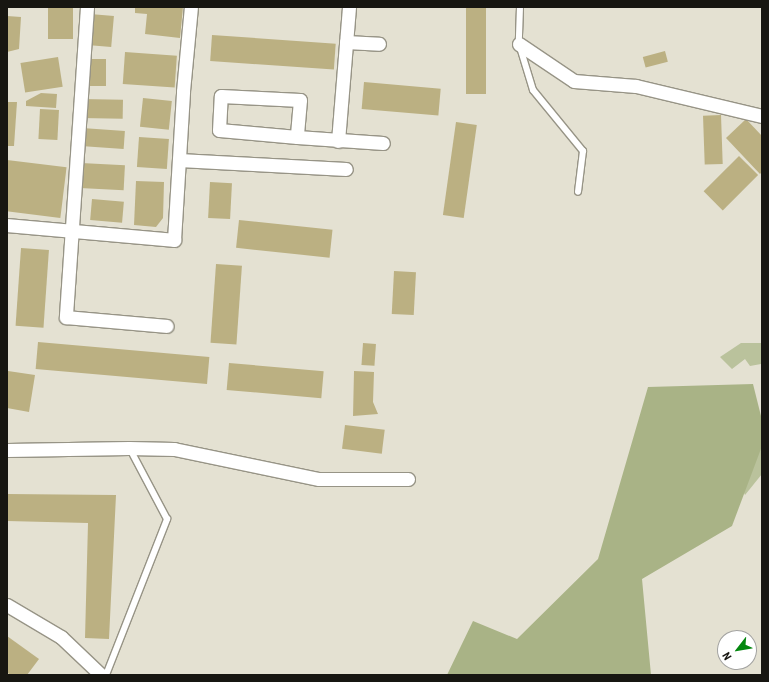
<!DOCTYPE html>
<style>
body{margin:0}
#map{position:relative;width:769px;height:682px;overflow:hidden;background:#e4e1d2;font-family:"Roboto Condensed",sans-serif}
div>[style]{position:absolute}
.green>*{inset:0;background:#bac29c}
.forest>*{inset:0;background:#a9b386}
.building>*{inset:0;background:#bbb082;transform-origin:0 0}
.roads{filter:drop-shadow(1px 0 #979486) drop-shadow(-1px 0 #979486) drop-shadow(0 1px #979486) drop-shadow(0 -1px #979486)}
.lane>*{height:6px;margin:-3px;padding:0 3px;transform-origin:3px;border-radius:3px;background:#fff}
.street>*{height:13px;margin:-6.5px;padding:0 6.5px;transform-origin:6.5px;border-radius:6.5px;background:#fff}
span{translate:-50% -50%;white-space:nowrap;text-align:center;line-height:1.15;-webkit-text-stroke:3px #fff;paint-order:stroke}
.frame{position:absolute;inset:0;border:8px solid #171611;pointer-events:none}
.north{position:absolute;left:717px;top:630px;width:40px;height:40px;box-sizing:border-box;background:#fff;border:1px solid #a2a2a0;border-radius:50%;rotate:239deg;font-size:11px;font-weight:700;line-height:16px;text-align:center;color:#171611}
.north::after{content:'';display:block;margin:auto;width:14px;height:18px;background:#058810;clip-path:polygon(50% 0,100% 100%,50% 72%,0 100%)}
</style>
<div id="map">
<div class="green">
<i style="clip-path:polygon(741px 343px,762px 343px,761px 364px,750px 366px,745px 359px,732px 369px,720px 357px)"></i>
<i style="clip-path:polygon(762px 441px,762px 474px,745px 495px,733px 472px)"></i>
</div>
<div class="forest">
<i style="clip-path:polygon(753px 384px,762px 420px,762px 446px,732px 526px,642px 579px,651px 675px,447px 675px,473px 621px,517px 639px,598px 559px,648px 387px)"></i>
</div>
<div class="building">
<i style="left:48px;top:7px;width:25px;height:32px"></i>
<i style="clip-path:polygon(135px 7px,183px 7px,180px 38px,145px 34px,147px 14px,135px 13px)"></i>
<i style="left:466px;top:7px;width:20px;height:87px"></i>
<i style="left:90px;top:14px;width:24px;height:31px;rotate:5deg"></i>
<i style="clip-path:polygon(7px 16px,21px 17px,19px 49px,7px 52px)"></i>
<i style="left:212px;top:35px;width:124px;height:26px;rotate:4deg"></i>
<i style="left:665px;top:51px;width:11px;height:23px;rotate:75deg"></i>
<i style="left:125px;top:52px;width:52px;height:32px;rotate:4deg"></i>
<i style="left:58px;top:57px;width:30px;height:38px;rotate:81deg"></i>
<i style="left:86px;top:59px;width:20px;height:27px"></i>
<i style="left:364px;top:82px;width:77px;height:27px;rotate:5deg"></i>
<i style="clip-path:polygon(41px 93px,57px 94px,56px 108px,26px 106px,26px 101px)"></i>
<i style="left:143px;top:98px;width:29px;height:29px;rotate:6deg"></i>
<i style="left:81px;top:99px;width:42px;height:19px;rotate:1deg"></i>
<i style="clip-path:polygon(7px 102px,17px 102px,14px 146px,7px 146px)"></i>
<i style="left:40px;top:109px;width:19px;height:30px;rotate:3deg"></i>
<i style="left:721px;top:115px;width:49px;height:18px;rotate:88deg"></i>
<i style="clip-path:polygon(746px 119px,762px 136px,762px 172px,760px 174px,726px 138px)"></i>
<i style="left:456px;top:122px;width:21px;height:94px;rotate:8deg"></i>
<i style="left:82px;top:128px;width:43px;height:18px;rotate:4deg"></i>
<i style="left:139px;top:137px;width:30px;height:30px;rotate:4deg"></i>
<i style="left:739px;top:156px;width:27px;height:50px;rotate:45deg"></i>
<i style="left:7px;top:160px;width:60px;height:51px;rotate:7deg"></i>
<i style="left:81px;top:163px;width:44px;height:25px;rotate:3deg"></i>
<i style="clip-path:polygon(136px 181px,164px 182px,163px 218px,156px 227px,134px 225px)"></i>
<i style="left:210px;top:182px;width:22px;height:36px;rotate:3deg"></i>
<i style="left:92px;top:199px;width:32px;height:21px;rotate:5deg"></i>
<i style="left:239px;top:220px;width:94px;height:28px;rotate:6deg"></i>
<i style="left:21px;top:248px;width:28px;height:78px;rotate:4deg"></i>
<i style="left:216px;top:264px;width:26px;height:79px;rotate:4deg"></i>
<i style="left:394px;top:271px;width:22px;height:43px;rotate:3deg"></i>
<i style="left:38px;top:342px;width:172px;height:27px;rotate:5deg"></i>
<i style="left:363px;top:343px;width:13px;height:22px;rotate:4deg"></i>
<i style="left:229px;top:363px;width:95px;height:27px;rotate:5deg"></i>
<i style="clip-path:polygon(8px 371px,35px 375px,29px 412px,7px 408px)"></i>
<i style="clip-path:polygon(354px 371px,374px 372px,373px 402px,378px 414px,353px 416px)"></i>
<i style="left:345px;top:425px;width:40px;height:24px;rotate:7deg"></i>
<i style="clip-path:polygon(7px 494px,116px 495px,109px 639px,85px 638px,88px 523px,7px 521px)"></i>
<i style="clip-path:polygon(7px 636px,39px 659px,27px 675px,10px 675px,7px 672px)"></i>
</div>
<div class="roads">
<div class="lane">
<i style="left:520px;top:7px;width:37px;rotate:92deg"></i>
<i style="left:519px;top:44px;width:48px;rotate:73.1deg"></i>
<i style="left:533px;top:90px;width:79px;rotate:50.7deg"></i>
<i style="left:583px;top:151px;width:41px;rotate:97deg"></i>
<i style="left:106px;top:675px;width:168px;rotate:-68.6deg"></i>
<i style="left:167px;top:519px;width:79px;rotate:-117.9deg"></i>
</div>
<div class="street">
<i style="left:87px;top:7px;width:311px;rotate:93.9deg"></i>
<i style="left:66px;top:317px;width:101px;rotate:5.1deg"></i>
<i style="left:346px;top:42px;width:33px;rotate:3deg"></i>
<i style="left:519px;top:44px;width:66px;rotate:33.9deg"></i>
<i style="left:574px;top:81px;width:62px;rotate:4.6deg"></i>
<i style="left:636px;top:86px;width:130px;rotate:13.4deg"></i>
<i style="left:221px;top:96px;width:79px;rotate:2.9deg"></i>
<i style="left:300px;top:100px;width:37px;rotate:95deg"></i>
<i style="left:297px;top:137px;width:78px;rotate:-174.9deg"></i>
<i style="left:219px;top:130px;width:34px;rotate:-87deg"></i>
<i style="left:297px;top:137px;width:86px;rotate:4deg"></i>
<i style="left:338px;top:141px;width:134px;rotate:-85.3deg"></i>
<i style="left:179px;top:160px;width:167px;rotate:3.1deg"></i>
<i style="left:7px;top:225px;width:168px;rotate:5.1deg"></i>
<i style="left:174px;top:240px;width:149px;rotate:-86.5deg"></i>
<i style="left:183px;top:91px;width:84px;rotate:-84.6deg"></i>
<i style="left:7px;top:450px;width:122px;rotate:-0.9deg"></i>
<i style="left:129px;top:448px;width:45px;rotate:1.3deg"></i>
<i style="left:174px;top:449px;width:148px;rotate:11.7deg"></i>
<i style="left:319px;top:479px;width:89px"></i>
<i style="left:7px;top:605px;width:63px;rotate:30.7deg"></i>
<i style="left:61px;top:637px;width:55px;rotate:43.5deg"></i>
</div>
</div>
<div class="frame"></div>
<div class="north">N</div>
</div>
